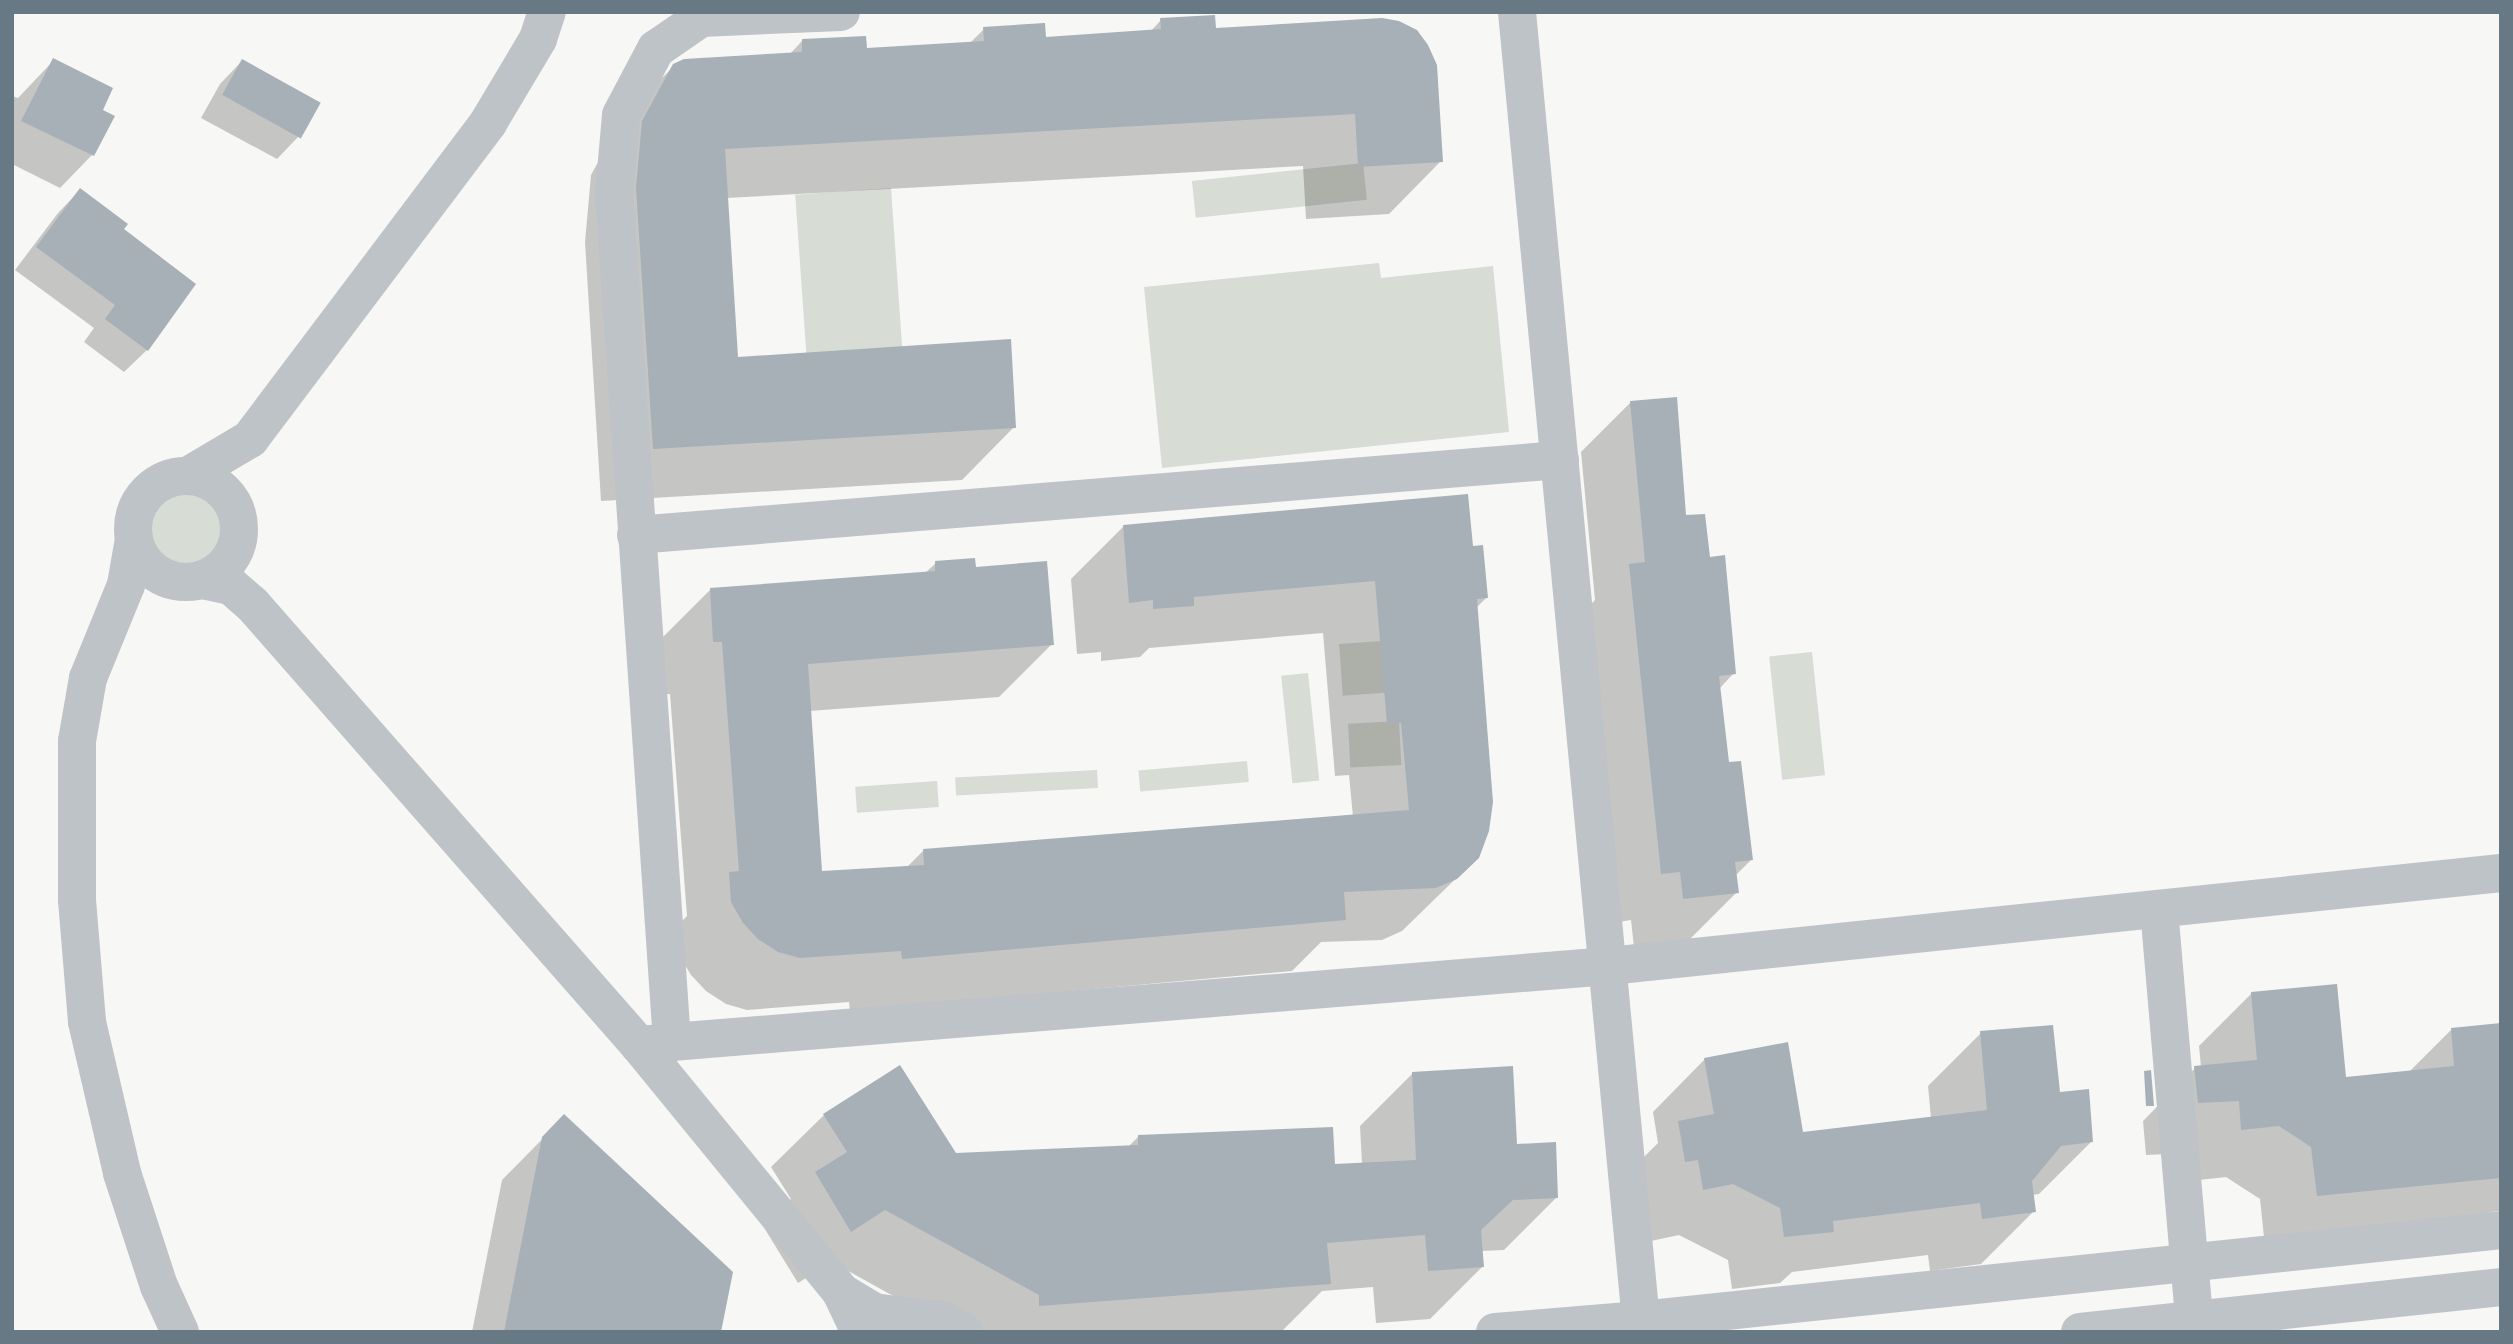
<!DOCTYPE html>
<style>
body{margin:0}
#map{position:relative;width:2513px;height:1344px;overflow:hidden;background:#f7f7f5;font-family:Karla,sans-serif}
div>[style]{position:absolute}
.green>*{inset:0;background:#d7dcd4;transform-origin:0 0}
.round{border-radius:50%}
.shadow>*{inset:0;background:#0003}
.building>*{inset:0;background:#a7b0b6;transform-origin:0 0}
.street>*{height:38px;margin:-19px;padding:0 19px;transform-origin:19px;border-radius:19px;background:#bec3c7}
.street>.ring{margin:-19px;padding:0;box-sizing:content-box;background:none;border:38px solid #bec3c7;border-radius:50%}
span{translate:-50% -50%;white-space:nowrap;text-align:center;line-height:1.15;-webkit-text-stroke:7px #fff;paint-order:stroke}
.frame{position:absolute;inset:0;border:14px solid #677985;pointer-events:none}
</style>
<div id="map">
<div class="green">
<i style="left:1363px;top:163px;width:37px;height:172px;rotate:84deg"></i>
<i style="left:891px;top:188px;width:163px;height:96px;rotate:86deg"></i>
<i style="clip-path:polygon(1379px 263px,1381px 278px,1493px 266px,1509px 432px,1162px 468px,1144px 287px)"></i>
<i class="round" style="left:147px;top:490px;width:78px;height:78px"></i>
<i style="left:1395px;top:640px;width:52px;height:56px;rotate:86deg"></i>
<i style="left:1812px;top:652px;width:124px;height:43px;rotate:84deg"></i>
<i style="left:1308px;top:673px;width:108px;height:27px;rotate:84deg"></i>
<i style="left:1399px;top:721px;width:44px;height:51px;rotate:87deg"></i>
<i style="left:1247px;top:761px;width:21px;height:109px;rotate:85deg"></i>
<i style="left:1097px;top:770px;width:18px;height:142px;rotate:87deg"></i>
<i style="left:937px;top:781px;width:26px;height:82px;rotate:86deg"></i>
</div>
<div class="shadow">
<i style="clip-path:polygon(1161px 20px,1215px 30px,1441px 161px,1389px 214px,1306px 219px,1303px 166px,726px 198px,736px 358px,1014px 427px,962px 480px,601px 501px,585px 242px,591px 175px,623px 117px,676px 64px,789px 55px,802px 41px,865px 50px,970px 43px,984px 29px,1044px 38px,1150px 32px)"></i>
<i style="clip-path:polygon(54px 60px,100px 110px,92px 155px,60px 188px,12px 164px,12px 96px,18px 98px)"></i>
<i style="clip-path:polygon(242px 61px,318px 102px,299px 136px,277px 159px,201px 118px,220px 84px)"></i>
<i style="clip-path:polygon(80px 190px,122px 229px,147px 350px,124px 372px,84px 342px,94px 328px,15px 270px,58px 213px)"></i>
<i style="clip-path:polygon(1631px 402px,1685px 517px,1709px 560px,1734px 673px,1719px 689px,1728px 764px,1751px 860px,1735px 876px,1737px 892px,1687px 942px,1634px 948px,1631px 920px,1612px 923px,1580px 615px,1595px 600px,1581px 452px)"></i>
<i style="clip-path:polygon(1123px 527px,1471px 547px,1486px 598px,1476px 608px,1478px 857px,1402px 931px,1382px 940px,1321px 942px,1292px 971px,850px 1011px,849px 1002px,747px 1010px,726px 1004px,706px 991px,691px 975px,679px 955px,677px 926px,687px 916px,670px 694px,662px 694px,658px 642px,710px 590px,925px 573px,936px 563px,974px 569px,1052px 644px,999px 697px,809px 711px,820px 873px,906px 868px,923px 851px,1353px 817px,1349px 775px,1335px 776px,1323px 633px,1149px 648px,1140px 657px,1101px 661px,1101px 652px,1077px 654px,1071px 579px)"></i>
<i style="clip-path:polygon(2252px 993px,2344px 1079px,2409px 1072px,2452px 1029px,2501px 1025px,2501px 1211px,2490px 1212px,2475px 1227px,2265px 1247px,2260px 1199px,2226px 1177px,2190px 1181px,2187px 1153px,2146px 1155px,2143px 1121px,2195px 1068px,2201px 1067px,2199px 1046px)"></i>
<i style="clip-path:polygon(1981px 1033px,2058px 1094px,2091px 1142px,2039px 1194px,2032px 1195px,2034px 1211px,1981px 1264px,1930px 1271px,1928px 1255px,1792px 1272px,1780px 1283px,1732px 1289px,1728px 1260px,1679px 1235px,1651px 1241px,1626px 1175px,1658px 1143px,1653px 1112px,1705px 1059px,1802px 1134px,1931px 1118px,1928px 1086px)"></i>
<i style="clip-path:polygon(1413px 1073px,1516px 1146px,1557px 1197px,1504px 1250px,1481px 1251px,1482px 1267px,1430px 1319px,1376px 1323px,1373px 1287px,1322px 1291px,1281px 1332px,958px 1332px,832px 1262px,798px 1283px,763px 1226px,791px 1199px,771px 1167px,824px 1115px,955px 1155px,1128px 1147px,1138px 1137px,1333px 1166px,1362px 1164px,1360px 1126px)"></i>
<i style="clip-path:polygon(564px 1117px,719px 1332px,472px 1332px,502px 1180px)"></i>
</div>
<div class="building">
<i style="clip-path:polygon(1215px 15px,1216px 28px,1382px 18px,1399px 21px,1417px 30px,1428px 45px,1437px 65px,1443px 162px,1358px 167px,1355px 114px,725px 149px,738px 357px,1011px 339px,1016px 428px,653px 449px,636px 188px,642px 121px,673px 64px,684px 59px,802px 52px,802px 39px,866px 36px,867px 48px,984px 41px,983px 27px,1045px 23px,1046px 37px,1161px 29px,1160px 18px)"></i>
<i style="clip-path:polygon(53px 58px,113px 88px,103px 110px,115px 116px,94px 156px,21px 121px)"></i>
<i style="left:242px;top:59px;width:90px;height:41px;rotate:29deg"></i>
<i style="clip-path:polygon(80px 188px,128px 224px,124px 229px,196px 284px,148px 351px,105px 319px,115px 305px,36px 247px)"></i>
<i style="clip-path:polygon(1677px 397px,1686px 515px,1705px 514px,1710px 557px,1725px 555px,1736px 674px,1719px 676px,1729px 762px,1741px 761px,1753px 860px,1735px 862px,1739px 893px,1683px 899px,1680px 872px,1661px 874px,1629px 564px,1645px 562px,1630px 401px)"></i>
<i style="clip-path:polygon(1468px 494px,1473px 546px,1483px 545px,1488px 598px,1477px 599px,1493px 802px,1489px 831px,1479px 858px,1457px 879px,1436px 888px,1344px 892px,1346px 920px,902px 959px,901px 951px,800px 958px,778px 952px,758px 939px,743px 923px,731px 902px,729px 872px,739px 871px,722px 642px,713px 642px,710px 588px,935px 571px,935px 561px,975px 558px,976px 567px,1047px 561px,1054px 645px,808px 664px,822px 871px,924px 865px,923px 849px,1409px 810px,1401px 723px,1387px 724px,1375px 581px,1194px 597px,1194px 606px,1153px 609px,1153px 600px,1129px 603px,1123px 525px)"></i>
<i style="clip-path:polygon(2337px 984px,2346px 1077px,2454px 1066px,2451px 1028px,2501px 1023px,2501px 1178px,2317px 1196px,2311px 1147px,2279px 1126px,2241px 1130px,2239px 1101px,2198px 1103px,2194px 1066px,2257px 1060px,2251px 992px)"></i>
<i style="clip-path:polygon(2053px 1025px,2060px 1092px,2089px 1089px,2093px 1142px,2061px 1146px,2032px 1181px,2036px 1212px,1982px 1219px,1980px 1203px,1833px 1221px,1834px 1232px,1784px 1237px,1780px 1208px,1733px 1184px,1703px 1190px,1698px 1160px,1685px 1162px,1678px 1121px,1714px 1114px,1704px 1058px,1788px 1042px,1803px 1132px,1987px 1110px,1980px 1031px)"></i>
<i style="clip-path:polygon(900px 1065px,956px 1153px,1138px 1145px,1138px 1135px,1333px 1127px,1335px 1164px,1416px 1160px,1412px 1072px,1513px 1066px,1517px 1144px,1556px 1142px,1558px 1198px,1513px 1200px,1481px 1230px,1484px 1267px,1428px 1271px,1425px 1235px,1327px 1243px,1331px 1284px,1039px 1306px,1039px 1295px,885px 1210px,851px 1232px,815px 1172px,847px 1152px,823px 1114px)"></i>
<i style="clip-path:polygon(2151px 1070px,2154px 1106px,2146px 1106px,2144px 1071px)"></i>
<i style="clip-path:polygon(564px 1114px,733px 1272px,721px 1332px,504px 1332px,542px 1137px)"></i>
</div>
<div class="street">
<i style="left:1517px;top:12px;width:1326px;rotate:84.59deg"></i>
<i style="left:189px;top:475px;width:71px;rotate:-30.5deg"></i>
<i style="left:250px;top:439px;width:396px;rotate:-53deg"></i>
<i style="left:488px;top:123px;width:98px;rotate:-59.2deg"></i>
<i style="left:538px;top:39px;width:28px;rotate:-72deg"></i>
<i class="ring" style="left:133px;top:476px;width:68px;height:68px"></i>
<i style="left:636px;top:535px;width:927px;rotate:-4.64deg"></i>
<i style="left:134px;top:539px;width:47px;rotate:99.9deg"></i>
<i style="left:126px;top:585px;width:100px;rotate:112.2deg"></i>
<i style="left:88px;top:678px;width:64px;rotate:99.9deg"></i>
<i style="left:77px;top:741px;width:159px;rotate:90deg"></i>
<i style="left:77px;top:900px;width:122px;rotate:85.3deg"></i>
<i style="left:87px;top:1022px;width:155px;rotate:76.9deg"></i>
<i style="left:122px;top:1173px;width:119px;rotate:71.9deg"></i>
<i style="left:159px;top:1286px;width:51px;rotate:65.5deg"></i>
<i style="left:202px;top:580px;width:30px;rotate:12deg"></i>
<i style="left:231px;top:586px;width:28px;rotate:41deg"></i>
<i style="left:252px;top:604px;width:587px;rotate:48.73deg"></i>
<i style="left:639px;top:1045px;width:319px;rotate:50.7deg"></i>
<i style="left:841px;top:1292px;width:44px;rotate:64.6deg"></i>
<i style="left:2159px;top:909px;width:425px;rotate:85.1deg"></i>
<i style="left:672px;top:1042px;width:940px;rotate:-4.64deg"></i>
<i style="left:1609px;top:966px;width:897px;rotate:-5.95deg"></i>
<i style="left:639px;top:1045px;width:33px;rotate:-5deg"></i>
<i style="left:672px;top:1042px;width:850px;rotate:-93.91deg"></i>
<i style="left:614px;top:194px;width:79px;rotate:-84.9deg"></i>
<i style="left:621px;top:115px;width:75px;rotate:-62.1deg"></i>
<i style="left:656px;top:49px;width:55px;rotate:-34.6deg"></i>
<i style="left:701px;top:18px;width:140px;rotate:-2.5deg"></i>
<i style="left:841px;top:1292px;width:39px;rotate:31deg"></i>
<i style="left:874px;top:1312px;width:52px;rotate:7.7deg"></i>
<i style="left:902px;top:1325px;width:25px;rotate:-14deg"></i>
<i style="left:926px;top:1319px;width:18px;rotate:3deg"></i>
<i style="left:944px;top:1320px;width:23px;rotate:31deg"></i>
<i style="left:1495px;top:1332px;width:146px;rotate:-4.7deg"></i>
<i style="left:1641px;top:1320px;width:865px;rotate:-5.97deg"></i>
<i style="left:2080px;top:1332px;width:423px;rotate:-6.1deg"></i>
</div>
<div class="frame"></div>
</div>
